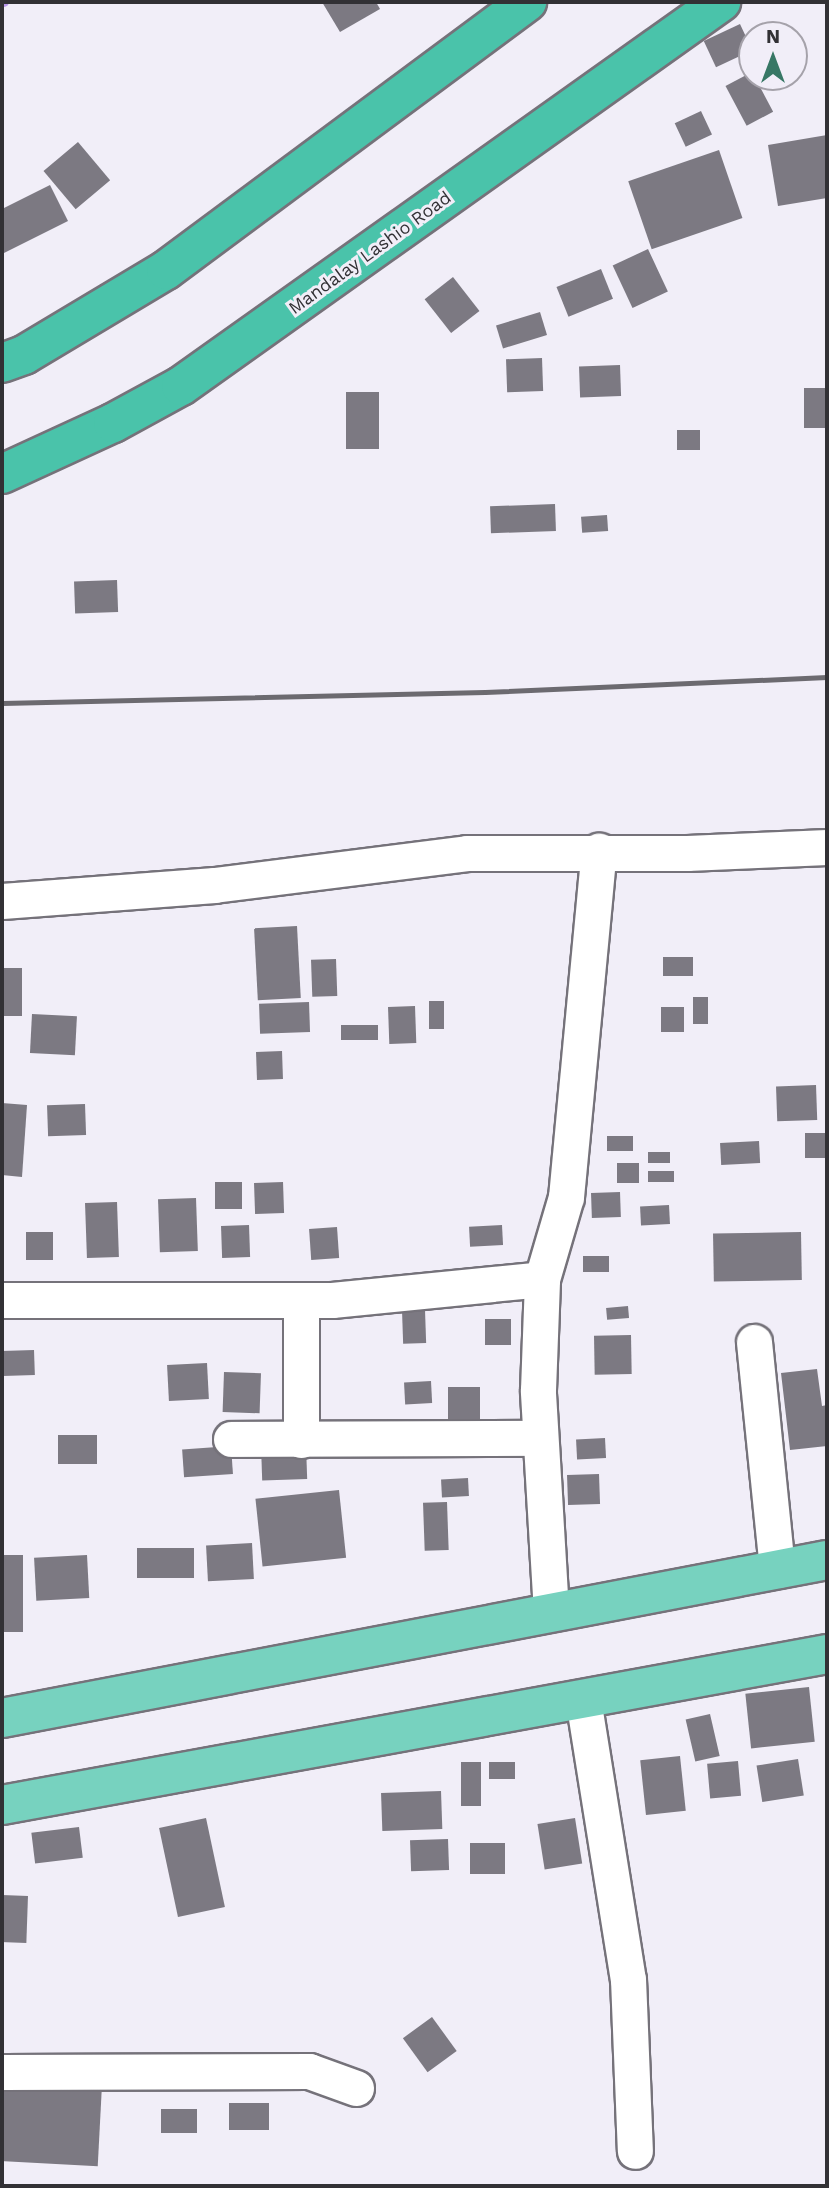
<!DOCTYPE html>
<style>
body{margin:0}
#map{position:relative;width:829px;height:2188px;overflow:hidden;background:#f1eef8;font-family:"Work Sans",sans-serif}
div>[style]{position:absolute}
.stream>*{height:10px;margin:-5px;padding:0 5px;transform-origin:5px;border-radius:5px;background:#b796e9}
.building>*{inset:0;background:#7c7982;transform-origin:0 0}
.roads{filter:drop-shadow(2px 0 #75727a) drop-shadow(-2px 0 #75727a) drop-shadow(0 2px #75727a) drop-shadow(0 -2px #75727a)}
.minor>*{height:35px;margin:-17.5px;padding:0 17.5px;transform-origin:17.5px;border-radius:17.5px;background:#fff}
.primary>*{height:38px;margin:-19px;padding:0 19px;transform-origin:19px;border-radius:19px;background:#77d2bf}
.trunk>*{height:38px;margin:-19px;padding:0 19px;transform-origin:19px;border-radius:19px;background:#4ac3aa}
.rail>*{height:5px;margin:-2.5px;padding:0 2.5px;transform-origin:2.5px;border-radius:2.5px;background:#6c6a70}
span{translate:-50% -50%;white-space:nowrap;text-align:center;line-height:1.15;-webkit-text-stroke:6px #f1eef8;paint-order:stroke}
.street-label{font-size:18px;color:#323135}
.frame{position:absolute;inset:0;border:4px solid #323135;pointer-events:none}
.north{position:absolute;left:738px;top:21px;width:70px;height:70px;box-sizing:border-box;background:#f1eef8;border:2px solid #a5a2aa;border-radius:50%;rotate:0deg;font-size:19px;font-weight:700;line-height:28px;text-align:center;color:#323135}
.north::after{content:'';display:block;margin:auto;width:24px;height:32px;background:#377765;clip-path:polygon(50% 0,100% 100%,50% 72%,0 100%)}
</style>
<div id="map">
<div class="stream">
<i style="left:2px;top:2px;width:2px"></i>
</div>
<div class="building">
<i style="clip-path:polygon(322px 2px,376px 2px,380px 9px,340px 32px)"></i>
<i style="left:740px;top:24px;width:29px;height:40px;rotate:65deg"></i>
<i style="left:752px;top:72px;width:45px;height:30px;rotate:62deg"></i>
<i style="left:701px;top:111px;width:26px;height:29px;rotate:65deg"></i>
<i style="clip-path:polygon(827px 135px,827px 198px,778px 206px,768px 145px)"></i>
<i style="left:78px;top:142px;width:50px;height:45px;rotate:50deg"></i>
<i style="left:719px;top:150px;width:72px;height:96px;rotate:71deg"></i>
<i style="clip-path:polygon(50px 185px,68px 221px,2px 254px,2px 209px)"></i>
<i style="left:648px;top:249px;width:47px;height:39px;rotate:65deg"></i>
<i style="left:601px;top:269px;width:32px;height:48px;rotate:68deg"></i>
<i style="left:453px;top:277px;width:43px;height:36px;rotate:52deg"></i>
<i style="left:540px;top:312px;width:24px;height:46px;rotate:73deg"></i>
<i style="left:542px;top:358px;width:33px;height:36px;rotate:88deg"></i>
<i style="left:620px;top:365px;width:31px;height:41px;rotate:88deg"></i>
<i style="left:827px;top:388px;width:40px;height:23px;rotate:90deg"></i>
<i style="left:346px;top:392px;width:33px;height:57px"></i>
<i style="left:677px;top:430px;width:23px;height:20px"></i>
<i style="left:555px;top:504px;width:27px;height:65px;rotate:88deg"></i>
<i style="left:607px;top:515px;width:16px;height:26px;rotate:86deg"></i>
<i style="left:117px;top:580px;width:32px;height:43px;rotate:88deg"></i>
<i style="left:297px;top:926px;width:72px;height:43px;rotate:87deg"></i>
<i style="left:663px;top:957px;width:30px;height:19px"></i>
<i style="left:336px;top:959px;width:37px;height:25px;rotate:88deg"></i>
<i style="left:2px;top:968px;width:20px;height:48px"></i>
<i style="left:693px;top:997px;width:15px;height:27px"></i>
<i style="left:429px;top:1001px;width:15px;height:28px"></i>
<i style="left:309px;top:1002px;width:30px;height:50px;rotate:88deg"></i>
<i style="left:415px;top:1006px;width:37px;height:27px;rotate:88deg"></i>
<i style="left:684px;top:1007px;width:25px;height:23px;rotate:90deg"></i>
<i style="left:32px;top:1014px;width:45px;height:39px;rotate:3deg"></i>
<i style="left:378px;top:1025px;width:15px;height:37px;rotate:90deg"></i>
<i style="left:282px;top:1051px;width:28px;height:26px;rotate:88deg"></i>
<i style="left:816px;top:1085px;width:35px;height:40px;rotate:88deg"></i>
<i style="clip-path:polygon(2px 1103px,27px 1105px,22px 1177px,2px 1175px)"></i>
<i style="left:85px;top:1104px;width:31px;height:38px;rotate:88deg"></i>
<i style="left:827px;top:1133px;width:25px;height:22px;rotate:90deg"></i>
<i style="left:607px;top:1136px;width:26px;height:15px"></i>
<i style="left:759px;top:1141px;width:22px;height:39px;rotate:87deg"></i>
<i style="left:648px;top:1152px;width:22px;height:11px"></i>
<i style="left:617px;top:1163px;width:22px;height:20px"></i>
<i style="left:648px;top:1171px;width:26px;height:11px"></i>
<i style="left:242px;top:1182px;width:27px;height:27px;rotate:90deg"></i>
<i style="left:283px;top:1182px;width:31px;height:29px;rotate:88deg"></i>
<i style="left:620px;top:1192px;width:25px;height:29px;rotate:88deg"></i>
<i style="left:196px;top:1198px;width:53px;height:38px;rotate:88deg"></i>
<i style="left:117px;top:1202px;width:55px;height:32px;rotate:88deg"></i>
<i style="left:669px;top:1205px;width:19px;height:29px;rotate:87deg"></i>
<i style="left:249px;top:1225px;width:32px;height:28px;rotate:88deg"></i>
<i style="left:502px;top:1225px;width:20px;height:33px;rotate:87deg"></i>
<i style="left:337px;top:1227px;width:31px;height:28px;rotate:86deg"></i>
<i style="left:26px;top:1232px;width:27px;height:28px"></i>
<i style="left:801px;top:1232px;width:48px;height:88px;rotate:89deg"></i>
<i style="left:583px;top:1256px;width:26px;height:16px"></i>
<i style="left:628px;top:1306px;width:12px;height:22px;rotate:85deg"></i>
<i style="left:425px;top:1310px;width:33px;height:23px;rotate:88deg"></i>
<i style="left:485px;top:1319px;width:26px;height:26px"></i>
<i style="left:631px;top:1335px;width:39px;height:37px;rotate:89deg"></i>
<i style="left:34px;top:1350px;width:25px;height:32px;rotate:88deg"></i>
<i style="left:207px;top:1363px;width:36px;height:40px;rotate:87deg"></i>
<i style="clip-path:polygon(817px 1369px,822px 1406px,827px 1405px,827px 1446px,790px 1450px,781px 1373px)"></i>
<i style="left:224px;top:1372px;width:37px;height:40px;rotate:2deg"></i>
<i style="left:431px;top:1381px;width:22px;height:27px;rotate:87deg"></i>
<i style="left:448px;top:1387px;width:32px;height:39px"></i>
<i style="left:97px;top:1435px;width:29px;height:39px;rotate:90deg"></i>
<i style="left:605px;top:1438px;width:20px;height:29px;rotate:87deg"></i>
<i style="left:306px;top:1445px;width:34px;height:45px;rotate:88deg"></i>
<i style="left:231px;top:1446px;width:28px;height:49px;rotate:86deg"></i>
<i style="left:599px;top:1474px;width:30px;height:32px;rotate:88deg"></i>
<i style="left:468px;top:1478px;width:18px;height:27px;rotate:87deg"></i>
<i style="left:339px;top:1490px;width:68px;height:84px;rotate:84deg"></i>
<i style="left:447px;top:1502px;width:48px;height:24px;rotate:88deg"></i>
<i style="left:252px;top:1543px;width:36px;height:46px;rotate:87deg"></i>
<i style="left:194px;top:1548px;width:30px;height:57px;rotate:90deg"></i>
<i style="left:2px;top:1555px;width:21px;height:77px"></i>
<i style="left:87px;top:1555px;width:43px;height:53px;rotate:87deg"></i>
<i style="left:809px;top:1687px;width:55px;height:64px;rotate:84deg"></i>
<i style="left:710px;top:1714px;width:43px;height:25px;rotate:77deg"></i>
<i style="left:680px;top:1756px;width:55px;height:40px;rotate:84deg"></i>
<i style="left:798px;top:1759px;width:37px;height:42px;rotate:81deg"></i>
<i style="left:738px;top:1761px;width:35px;height:31px;rotate:85deg"></i>
<i style="left:461px;top:1762px;width:20px;height:44px"></i>
<i style="left:515px;top:1762px;width:17px;height:26px;rotate:90deg"></i>
<i style="left:441px;top:1791px;width:38px;height:60px;rotate:88deg"></i>
<i style="left:206px;top:1818px;width:91px;height:48px;rotate:78deg"></i>
<i style="left:575px;top:1818px;width:46px;height:38px;rotate:81deg"></i>
<i style="left:79px;top:1827px;width:31px;height:48px;rotate:83deg"></i>
<i style="left:448px;top:1839px;width:31px;height:38px;rotate:88deg"></i>
<i style="left:470px;top:1843px;width:35px;height:31px"></i>
<i style="left:2px;top:1895px;width:26px;height:47px;rotate:2deg"></i>
<i style="left:432px;top:2017px;width:42px;height:36px;rotate:54deg"></i>
<i style="left:2px;top:2082px;width:100px;height:79px;rotate:3deg"></i>
<i style="left:229px;top:2103px;width:40px;height:27px"></i>
<i style="left:161px;top:2109px;width:36px;height:24px"></i>
</div>
<div class="roads">
<div class="minor">
<i style="left:2px;top:901px;width:213px;rotate:-4.3deg"></i>
<i style="left:214px;top:885px;width:255px;rotate:-7.2deg"></i>
<i style="left:467px;top:853px;width:220px"></i>
<i style="left:687px;top:853px;width:140px;rotate:-2.5deg"></i>
<i style="left:2px;top:1300px;width:330px"></i>
<i style="left:332px;top:1300px;width:211px;rotate:-5.7deg"></i>
<i style="left:301px;top:1300px;width:140px;rotate:90deg"></i>
<i style="left:754px;top:1342px;width:229px;rotate:84.2deg"></i>
<i style="left:231px;top:1439px;width:309px;rotate:-0.2deg"></i>
<i style="left:551px;top:1612px;width:222px;rotate:-93.4deg"></i>
<i style="left:538px;top:1390px;width:111px;rotate:-87.9deg"></i>
<i style="left:542px;top:1279px;width:85px;rotate:-73.7deg"></i>
<i style="left:566px;top:1197px;width:348px;rotate:-84.6deg"></i>
<i style="left:583px;top:1699px;width:284px;rotate:80.9deg"></i>
<i style="left:628px;top:1979px;width:172px;rotate:87.7deg"></i>
<i style="left:2px;top:2072px;width:307px;rotate:-0.2deg"></i>
<i style="left:309px;top:2071px;width:50px;rotate:19.9deg"></i>
</div>
<div class="primary">
<i style="left:2px;top:1718px;width:840px;rotate:-10.84deg"></i>
<i style="left:2px;top:1805px;width:839px;rotate:-10.37deg"></i>
</div>
<div class="trunk">
<i style="left:2px;top:363px;width:23px;rotate:-20deg"></i>
<i style="left:24px;top:355px;width:165px;rotate:-30.9deg"></i>
<i style="left:166px;top:270px;width:450px;rotate:-36.6deg"></i>
<i style="left:2px;top:474px;width:122px;rotate:-24.7deg"></i>
<i style="left:113px;top:423px;width:77px;rotate:-28.6deg"></i>
<i style="left:181px;top:386px;width:663px;rotate:-35.42deg"></i>
</div>
</div>
<div class="rail">
<i style="left:2px;top:703px;width:483px;rotate:-1.3deg"></i>
<i style="left:485px;top:692px;width:342px;rotate:-2.5deg"></i>
</div>
<div class="street-label">
<span style="left:370px;top:253px;rotate:-36deg">Mandalay Lashio Road</span>
</div>
<div class="frame"></div>
<div class="north">N</div>
</div>
